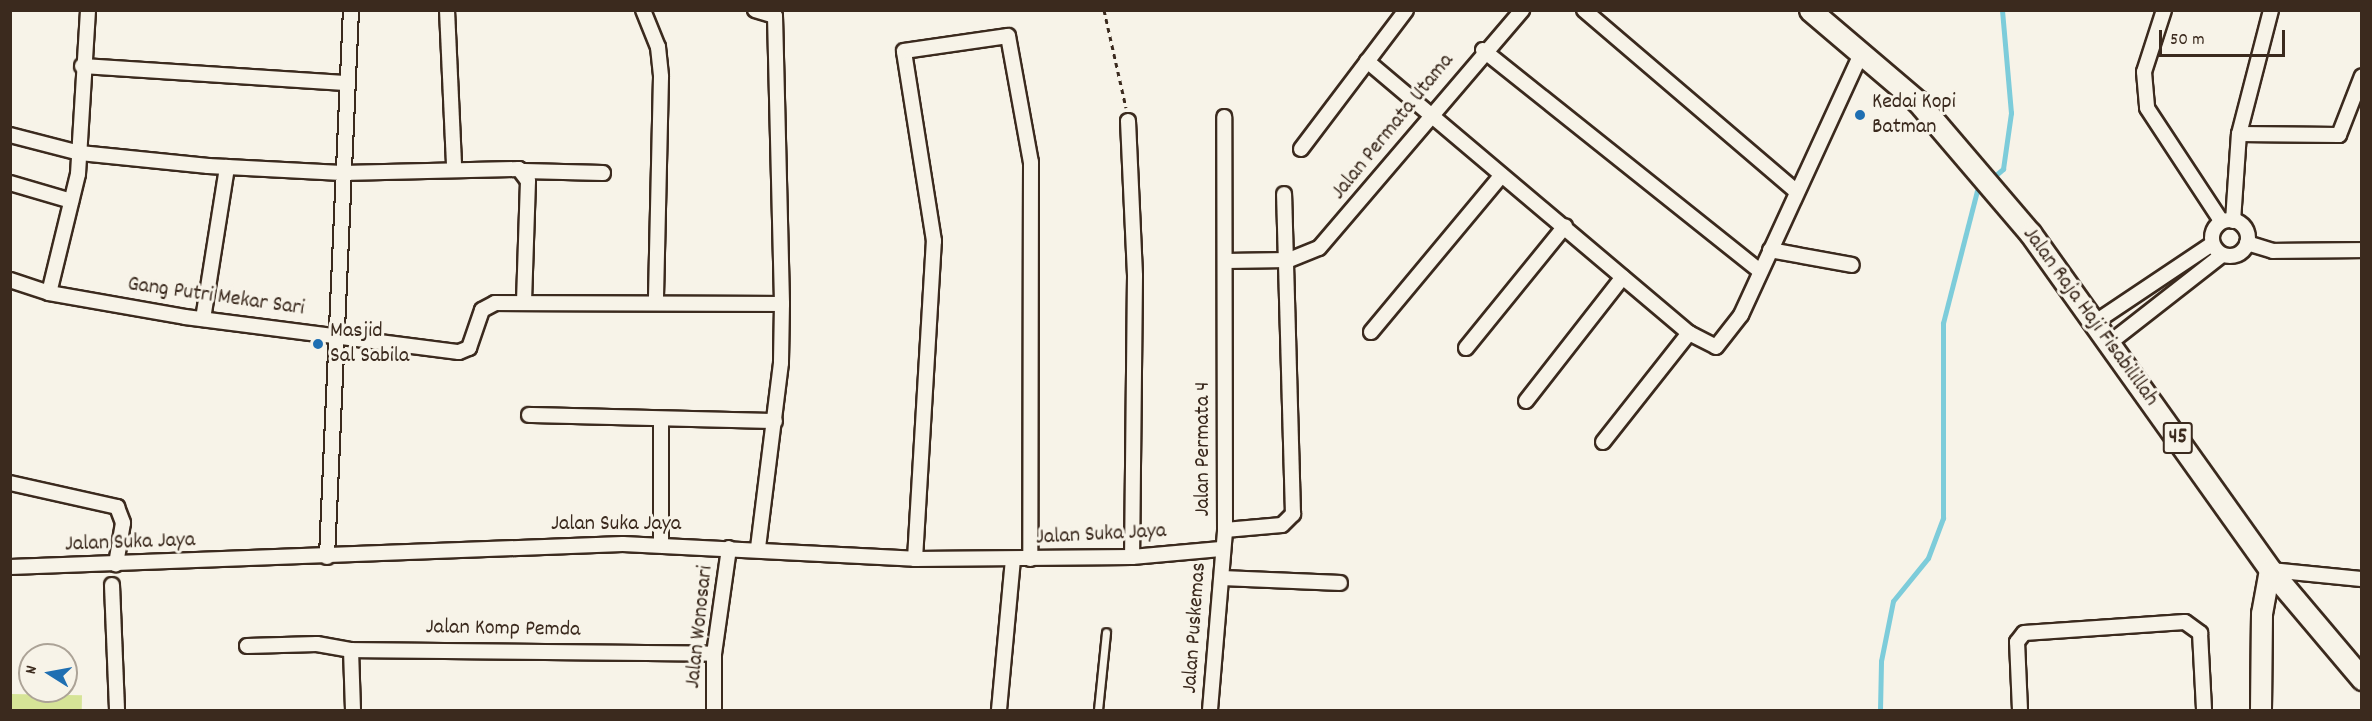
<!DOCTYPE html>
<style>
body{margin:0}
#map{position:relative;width:2372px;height:721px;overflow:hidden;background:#f7f3e8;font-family:Dekko,sans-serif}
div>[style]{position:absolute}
.green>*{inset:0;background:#d6e497;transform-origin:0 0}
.stream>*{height:5px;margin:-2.5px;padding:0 2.5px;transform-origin:2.5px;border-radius:2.5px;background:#7dccda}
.path>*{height:3px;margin-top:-1.5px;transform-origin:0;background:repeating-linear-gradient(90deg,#3b2a1e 0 4.5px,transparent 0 9px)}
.roads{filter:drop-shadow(2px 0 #3b2a1e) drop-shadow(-2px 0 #3b2a1e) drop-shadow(0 2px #3b2a1e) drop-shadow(0 -2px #3b2a1e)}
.lane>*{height:7px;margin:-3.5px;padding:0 3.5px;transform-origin:3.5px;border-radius:3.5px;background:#f7f3e8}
.street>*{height:14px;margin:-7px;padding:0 7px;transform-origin:7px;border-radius:7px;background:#f7f3e8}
.street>.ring{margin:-7px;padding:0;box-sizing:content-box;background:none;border:14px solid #f7f3e8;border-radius:50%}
.secondary>*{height:20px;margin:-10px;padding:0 10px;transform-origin:10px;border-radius:10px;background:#f7f3e8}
.primary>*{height:21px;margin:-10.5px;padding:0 10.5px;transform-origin:10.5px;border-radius:10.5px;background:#f7f3e8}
.dots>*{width:16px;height:16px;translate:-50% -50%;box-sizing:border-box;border:3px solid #f7f3e8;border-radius:50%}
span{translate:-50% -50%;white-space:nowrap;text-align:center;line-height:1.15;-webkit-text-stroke:6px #f7f3e8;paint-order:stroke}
.shield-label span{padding:2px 4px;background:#f7f3e8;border:2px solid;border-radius:4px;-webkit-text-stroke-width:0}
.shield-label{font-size:21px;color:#3b2a1e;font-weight:700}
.poi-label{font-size:22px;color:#3b2a1e}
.left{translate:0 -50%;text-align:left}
.street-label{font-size:22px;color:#3b2a1e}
.frame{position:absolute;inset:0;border:12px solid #3b2a1e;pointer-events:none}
.north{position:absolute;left:18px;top:643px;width:60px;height:60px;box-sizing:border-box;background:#f7f3e8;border:2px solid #aca397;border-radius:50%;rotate:281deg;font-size:16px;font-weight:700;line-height:24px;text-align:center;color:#3b2a1e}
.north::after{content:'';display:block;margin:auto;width:21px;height:27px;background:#1f6fb2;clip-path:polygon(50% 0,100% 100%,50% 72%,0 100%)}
.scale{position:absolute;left:2159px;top:30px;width:126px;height:27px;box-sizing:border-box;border:3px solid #3b2a1e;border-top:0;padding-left:8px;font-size:18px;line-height:21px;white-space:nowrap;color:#3b2a1e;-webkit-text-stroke:4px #f7f3e8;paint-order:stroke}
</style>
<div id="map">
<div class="green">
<i style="left:11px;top:694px;width:71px;height:16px;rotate:1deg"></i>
</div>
<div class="stream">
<i style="left:1991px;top:179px;width:16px;rotate:-40deg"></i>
<i style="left:2003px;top:169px;width:57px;rotate:-81.9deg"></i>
<i style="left:2011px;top:113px;width:103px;rotate:-95deg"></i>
<i style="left:1880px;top:710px;width:49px;rotate:-88.8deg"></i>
<i style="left:1881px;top:661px;width:61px;rotate:-78.7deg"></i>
<i style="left:1893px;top:601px;width:55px;rotate:-50.9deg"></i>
<i style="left:1928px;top:558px;width:43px;rotate:-69.4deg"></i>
<i style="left:1943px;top:518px;width:195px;rotate:-90deg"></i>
<i style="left:1943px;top:323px;width:136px;rotate:-75.6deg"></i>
<i style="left:1977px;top:191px;width:9px;rotate:-41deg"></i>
</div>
<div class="path">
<i style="left:1104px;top:10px;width:100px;rotate:77.3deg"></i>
</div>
<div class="roads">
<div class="lane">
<i style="left:1098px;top:710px;width:78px;rotate:-84.1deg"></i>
</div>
<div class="street">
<i style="left:447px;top:10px;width:156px;rotate:87.4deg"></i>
<i style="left:643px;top:10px;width:40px;rotate:68deg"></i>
<i style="left:658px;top:47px;width:30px;rotate:84deg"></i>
<i style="left:661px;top:77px;width:226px;rotate:91.3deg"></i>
<i style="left:755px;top:10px;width:21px;rotate:17deg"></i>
<i style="left:775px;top:16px;width:288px;rotate:88.6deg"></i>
<i style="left:782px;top:304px;width:59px;rotate:91deg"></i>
<i style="left:781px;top:363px;width:186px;rotate:97.1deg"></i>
<i style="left:1584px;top:10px;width:280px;rotate:40.5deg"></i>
<i style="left:2164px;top:10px;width:65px;rotate:107.9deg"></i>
<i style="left:2144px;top:72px;width:36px;rotate:85deg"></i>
<i style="left:2147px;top:108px;width:136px;rotate:56.7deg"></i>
<i style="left:1483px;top:50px;width:354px;rotate:38.6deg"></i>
<i style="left:1367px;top:61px;width:422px;rotate:40.2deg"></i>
<i style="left:1689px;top:333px;width:30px;rotate:27deg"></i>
<i style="left:1716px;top:347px;width:41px;rotate:-52deg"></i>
<i style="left:1741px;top:315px;width:289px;rotate:-65.3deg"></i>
<i style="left:82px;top:66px;width:264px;rotate:3.7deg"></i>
<i style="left:1128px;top:121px;width:155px;rotate:87.4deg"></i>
<i style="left:1135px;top:276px;width:281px;rotate:90.6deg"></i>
<i style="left:2239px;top:134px;width:100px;rotate:0.6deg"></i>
<i style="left:2339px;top:135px;width:63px;rotate:-68.7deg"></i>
<i style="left:10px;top:135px;width:72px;rotate:14.4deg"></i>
<i style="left:80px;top:153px;width:129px;rotate:5.8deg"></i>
<i style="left:208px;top:166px;width:134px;rotate:3deg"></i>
<i style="left:342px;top:173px;width:177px;rotate:-1.3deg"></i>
<i style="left:519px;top:169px;width:15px;rotate:53deg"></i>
<i style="left:528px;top:181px;width:121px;rotate:91.9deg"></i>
<i style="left:1301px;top:149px;width:174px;rotate:-52.9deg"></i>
<i style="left:524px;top:171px;width:79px;rotate:1.5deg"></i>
<i style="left:10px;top:183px;width:64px;rotate:16.4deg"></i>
<i class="ring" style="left:2212px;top:220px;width:22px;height:22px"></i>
<i style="left:2233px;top:221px;width:87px;rotate:-86.1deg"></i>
<i style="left:2239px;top:134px;width:128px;rotate:-75.5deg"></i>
<i style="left:2247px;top:243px;width:27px;rotate:17deg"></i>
<i style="left:2273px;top:251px;width:89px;rotate:-0.6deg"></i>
<i style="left:1770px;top:250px;width:83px;rotate:10.4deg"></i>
<i style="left:1225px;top:261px;width:64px;rotate:-0.9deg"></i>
<i style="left:1289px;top:260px;width:32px;rotate:-22deg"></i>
<i style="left:1319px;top:248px;width:313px;rotate:-49.5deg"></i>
<i style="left:10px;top:280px;width:41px;rotate:18.4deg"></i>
<i style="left:49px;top:293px;width:138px;rotate:10deg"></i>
<i style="left:185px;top:317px;width:276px;rotate:7.3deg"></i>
<i style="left:459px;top:352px;width:11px;rotate:-22deg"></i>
<i style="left:469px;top:348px;width:40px;rotate:-71.1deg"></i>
<i style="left:482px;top:310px;width:15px;rotate:-28deg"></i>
<i style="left:495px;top:303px;width:287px;rotate:0.2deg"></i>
<i style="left:49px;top:293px;width:122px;rotate:-76.3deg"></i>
<i style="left:78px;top:174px;width:164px;rotate:-86.5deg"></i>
<i style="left:203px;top:319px;width:154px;rotate:-81deg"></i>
<i style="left:2097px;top:321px;width:138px;rotate:-33.8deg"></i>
<i style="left:1371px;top:332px;width:204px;rotate:-50.2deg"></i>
<i style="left:2112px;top:341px;width:140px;rotate:-38deg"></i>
<i style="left:1466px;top:348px;width:157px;rotate:-50.9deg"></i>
<i style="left:1526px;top:401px;width:157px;rotate:-52deg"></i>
<i style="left:529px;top:415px;width:246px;rotate:1.4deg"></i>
<i style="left:1603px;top:442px;width:139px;rotate:-51.7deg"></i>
<i style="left:10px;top:483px;width:110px;rotate:12.6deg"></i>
<i style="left:117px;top:507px;width:17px;rotate:69deg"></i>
<i style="left:123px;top:523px;width:42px;rotate:99.7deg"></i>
<i style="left:1225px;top:530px;width:57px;rotate:-5deg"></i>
<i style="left:1282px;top:525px;width:16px;rotate:-45deg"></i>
<i style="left:1293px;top:514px;width:320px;rotate:-91.6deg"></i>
<i style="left:661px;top:543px;width:124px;rotate:-90deg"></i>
<i style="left:327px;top:557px;width:548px;rotate:-87.49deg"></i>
<i style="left:915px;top:559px;width:319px;rotate:-86.6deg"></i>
<i style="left:934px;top:241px;width:192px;rotate:-99deg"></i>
<i style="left:904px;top:51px;width:105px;rotate:-8.2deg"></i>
<i style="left:1008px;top:36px;width:128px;rotate:79.7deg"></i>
<i style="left:1031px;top:162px;width:397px;rotate:90.1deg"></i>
<i style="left:10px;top:567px;width:613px;rotate:-2.15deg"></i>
<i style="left:623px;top:544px;width:292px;rotate:2.9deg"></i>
<i style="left:915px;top:559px;width:217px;rotate:-0.5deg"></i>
<i style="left:1132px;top:557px;width:89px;rotate:-5.1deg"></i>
<i style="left:2270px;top:570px;width:92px;rotate:5.6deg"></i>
<i style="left:1223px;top:578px;width:117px;rotate:2.4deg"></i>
<i style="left:112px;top:585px;width:125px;rotate:87.7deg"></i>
<i style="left:247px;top:646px;width:70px;rotate:-1.6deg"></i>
<i style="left:317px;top:644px;width:35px;rotate:10deg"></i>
<i style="left:353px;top:710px;width:60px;rotate:-91.9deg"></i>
<i style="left:351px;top:650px;width:363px;rotate:0.6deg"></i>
<i style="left:714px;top:710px;width:56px;rotate:-90deg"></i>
<i style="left:714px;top:654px;width:107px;rotate:-81.9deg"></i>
<i style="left:999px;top:710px;width:151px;rotate:-84.7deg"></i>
<i style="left:1210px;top:710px;width:181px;rotate:-85.2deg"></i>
<i style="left:1225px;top:530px;width:413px;rotate:-90.1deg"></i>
<i style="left:2020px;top:710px;width:68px;rotate:-92.5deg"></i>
<i style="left:2017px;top:642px;width:11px;rotate:-52deg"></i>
<i style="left:2024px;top:633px;width:161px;rotate:-3.9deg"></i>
<i style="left:2185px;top:622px;width:19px;rotate:36deg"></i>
<i style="left:2200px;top:633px;width:77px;rotate:87deg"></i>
</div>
<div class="secondary">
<i style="left:2261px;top:710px;width:96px;rotate:-89.4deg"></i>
<i style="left:2262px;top:614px;width:45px;rotate:-79.7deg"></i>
</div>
<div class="primary">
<i style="left:1810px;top:10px;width:142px;rotate:40.4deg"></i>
<i style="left:1918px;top:102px;width:172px;rotate:49.5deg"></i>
<i style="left:2030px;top:233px;width:414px;rotate:54.5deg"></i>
<i style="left:2270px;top:570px;width:143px;rotate:49.8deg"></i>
</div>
</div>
<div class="dots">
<i style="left:1860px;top:115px;background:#1f6fb2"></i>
<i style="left:318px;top:344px;background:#1f6fb2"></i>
</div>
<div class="shield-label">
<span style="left:2178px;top:438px">45</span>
</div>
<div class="poi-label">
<span class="left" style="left:1872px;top:115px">Kedai Kopi<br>Batman</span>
<span class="left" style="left:330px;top:344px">Masjid<br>Sal Sabila</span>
</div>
<div class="street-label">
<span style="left:1393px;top:127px;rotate:-51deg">Jalan Permata Utama</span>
<span style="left:216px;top:297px;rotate:8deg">Gang Putri Mekar Sari</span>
<span style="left:2090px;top:317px;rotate:54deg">Jalan Raja Haji Fisabilillah</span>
<span style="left:1204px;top:449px;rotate:-90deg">Jalan Permata 4</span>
<span style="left:616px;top:525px">Jalan Suka Jaya</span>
<span style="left:1101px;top:535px;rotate:-3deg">Jalan Suka Jaya</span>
<span style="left:130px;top:543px;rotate:-2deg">Jalan Suka Jaya</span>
<span style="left:700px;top:627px;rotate:-84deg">Jalan Wonosari</span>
<span style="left:1195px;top:628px;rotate:-86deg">Jalan Puskemas</span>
<span style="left:503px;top:629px;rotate:1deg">Jalan Komp Pemda</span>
</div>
<div class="frame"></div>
<div class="north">N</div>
<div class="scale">50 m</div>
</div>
